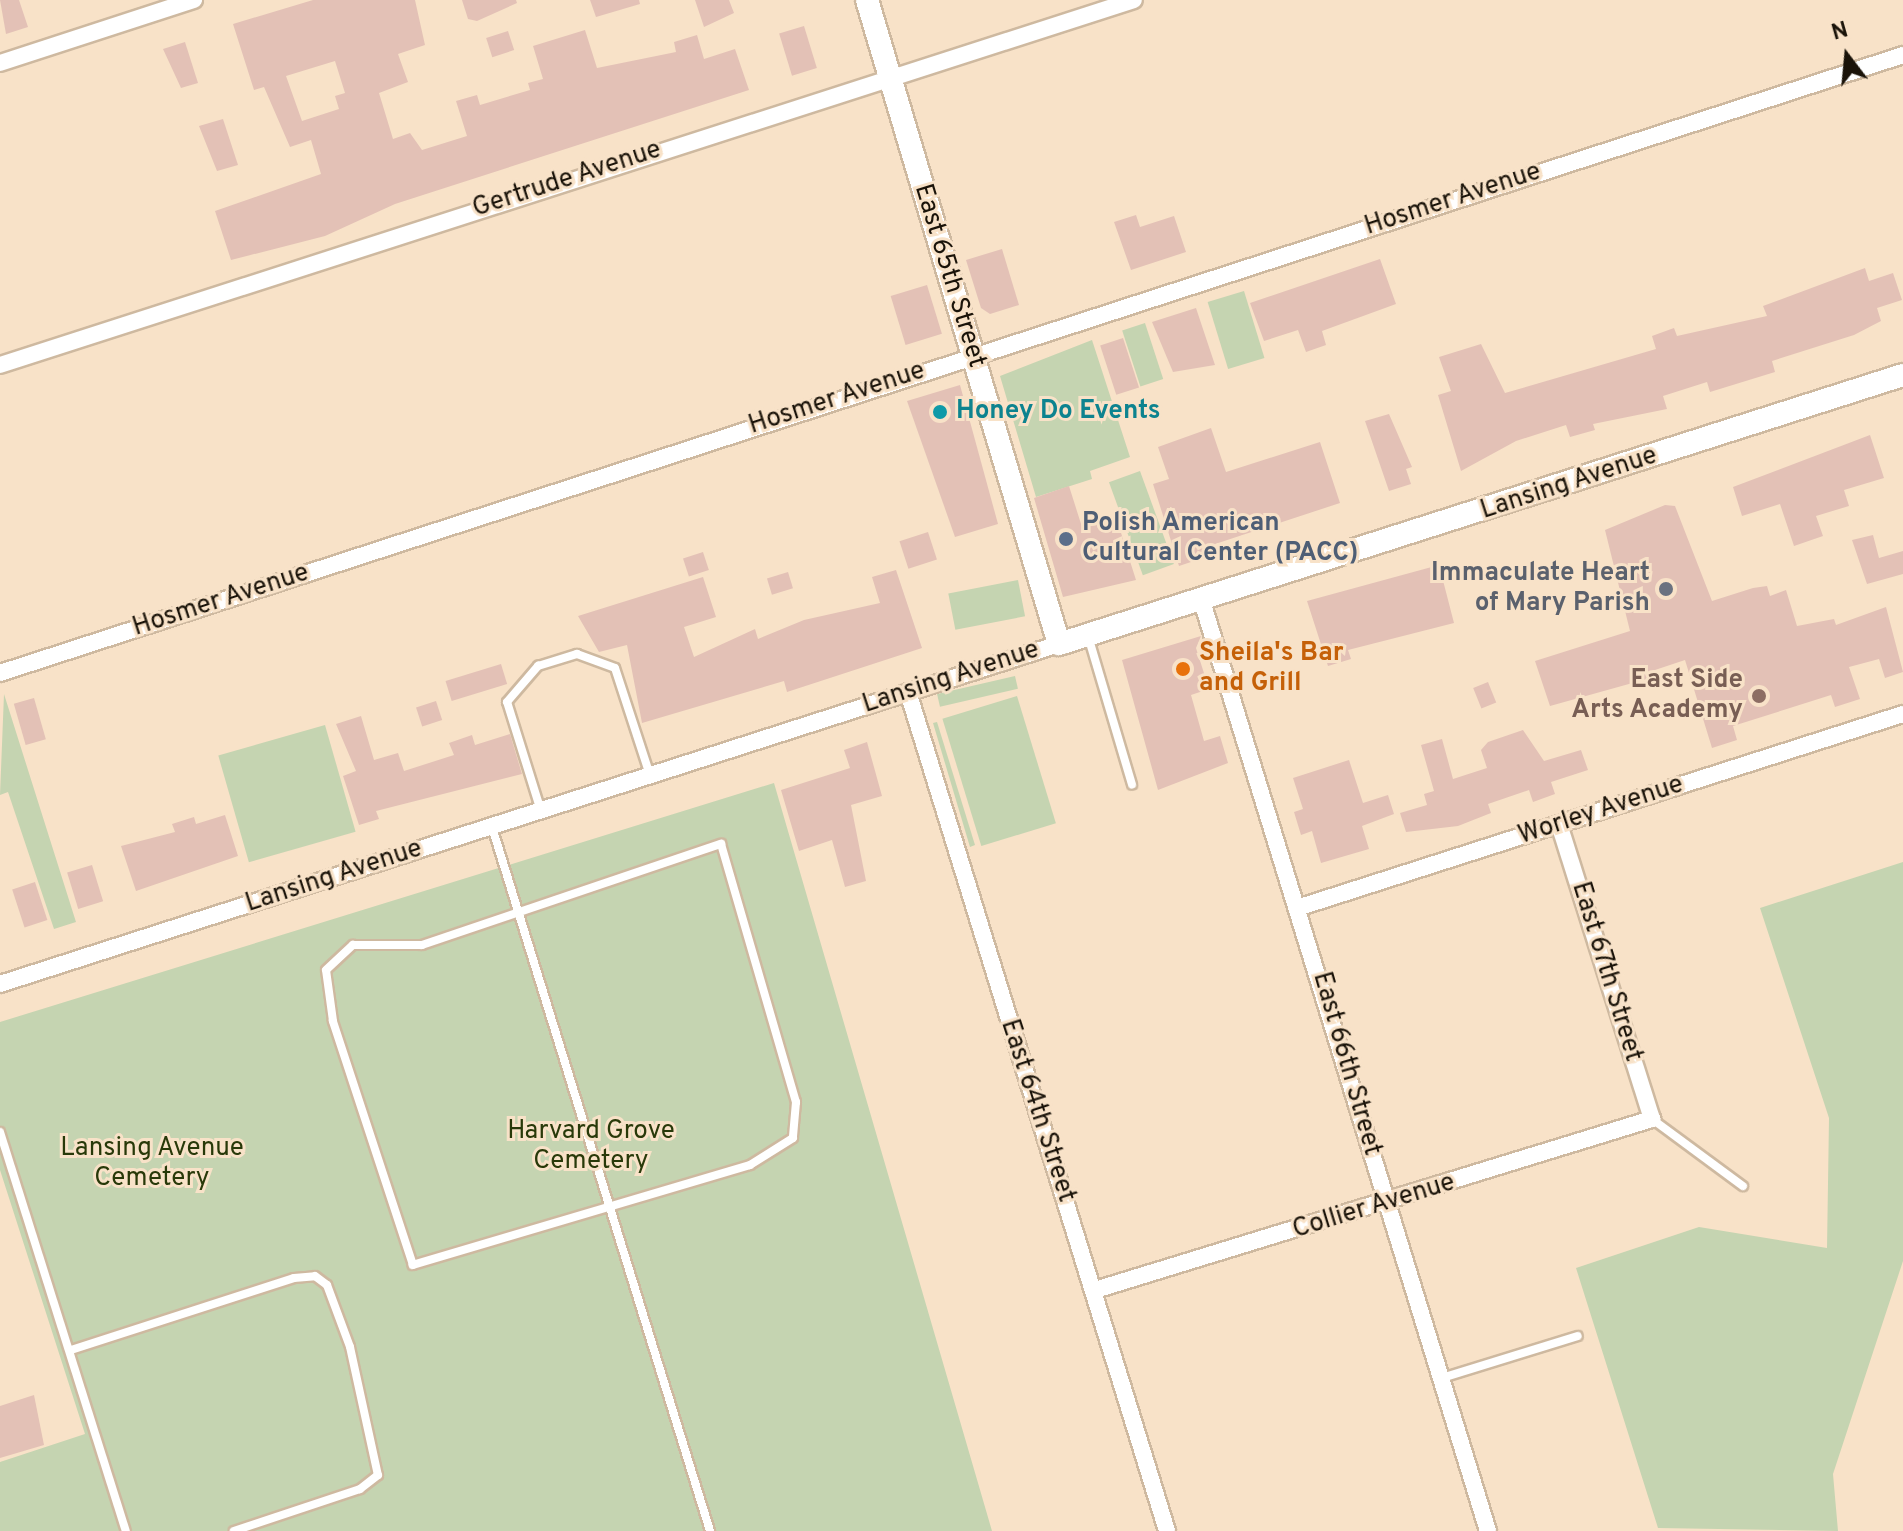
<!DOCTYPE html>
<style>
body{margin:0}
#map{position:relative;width:1903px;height:1531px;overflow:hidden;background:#f8e2c8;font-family:Overpass,sans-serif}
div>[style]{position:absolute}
.green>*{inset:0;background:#c5d4b1;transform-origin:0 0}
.building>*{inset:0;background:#e3c1b6;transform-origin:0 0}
.roads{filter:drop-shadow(2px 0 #ceb9a0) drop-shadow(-2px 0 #ceb9a0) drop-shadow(0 2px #ceb9a0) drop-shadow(0 -2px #ceb9a0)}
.lane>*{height:8px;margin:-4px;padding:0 4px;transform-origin:4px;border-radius:4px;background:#fff}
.street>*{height:16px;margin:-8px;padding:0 8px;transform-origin:8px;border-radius:8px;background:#fff}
.secondary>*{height:22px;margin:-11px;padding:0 11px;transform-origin:11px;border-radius:11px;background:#fff}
.dots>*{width:22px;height:22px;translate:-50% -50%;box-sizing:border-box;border:4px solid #f8e2c8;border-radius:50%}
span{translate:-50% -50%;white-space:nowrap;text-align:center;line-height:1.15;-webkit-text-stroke:6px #f8e2c8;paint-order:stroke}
.street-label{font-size:26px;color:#1a1309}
.culture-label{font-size:26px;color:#0d838f;font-weight:700}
.left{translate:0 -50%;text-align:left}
.service-label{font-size:26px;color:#4e5e75;font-weight:700}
.worship-label{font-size:26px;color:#5b616d;font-weight:700}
.right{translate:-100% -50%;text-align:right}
.food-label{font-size:26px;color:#c56008;font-weight:700}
.education-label{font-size:26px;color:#785e54;font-weight:700}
.park-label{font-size:26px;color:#283909}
.north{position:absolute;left:1807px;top:16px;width:80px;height:80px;-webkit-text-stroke:6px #f8e2c8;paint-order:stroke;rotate:344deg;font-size:22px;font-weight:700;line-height:32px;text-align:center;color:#1a1309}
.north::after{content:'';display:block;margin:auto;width:28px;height:36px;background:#1a1309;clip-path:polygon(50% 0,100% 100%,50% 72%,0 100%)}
</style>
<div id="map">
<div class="green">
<i style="left:1244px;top:291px;width:70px;height:38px;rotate:73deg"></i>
<i style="left:1145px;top:323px;width:59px;height:24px;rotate:72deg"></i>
<i style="clip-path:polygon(1092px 340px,1130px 457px,1090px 471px,1092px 479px,1036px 497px,1000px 376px)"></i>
<i style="left:1140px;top:471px;width:99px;height:33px;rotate:70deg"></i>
<i style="left:1018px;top:580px;width:37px;height:71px;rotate:79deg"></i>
<i style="left:1015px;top:676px;width:13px;height:80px;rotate:77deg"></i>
<i style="clip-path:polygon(4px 694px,76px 922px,54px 929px,8px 792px,0 795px)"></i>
<i style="left:1017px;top:696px;width:133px;height:78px;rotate:73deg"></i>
<i style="clip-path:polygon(937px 722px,975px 845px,970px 847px,933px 723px)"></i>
<i style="left:325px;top:725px;width:111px;height:111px;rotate:74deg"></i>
<i style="clip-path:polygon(774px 783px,992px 1531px,0 1531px,0 1462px,85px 1434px,0 1170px,0 1022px)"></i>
<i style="clip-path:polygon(1903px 862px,1903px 1261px,1833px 1474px,1838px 1531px,1658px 1528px,1576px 1268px,1699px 1227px,1827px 1248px,1829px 1118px,1760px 908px)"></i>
</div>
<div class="building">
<i style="clip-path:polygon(0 0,19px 0,28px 27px,6px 34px)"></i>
<i style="clip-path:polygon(evenodd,313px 0,415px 0,425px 45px,398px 54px,408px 82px,379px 93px,393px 139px,410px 133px,422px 150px,467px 136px,456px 101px,477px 95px,480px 105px,530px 90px,528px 83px,543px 79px,533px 46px,585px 30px,597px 68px,676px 52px,674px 42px,697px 35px,704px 59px,735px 49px,749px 90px,395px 204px,325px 236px,231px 260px,215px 211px,321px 174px,311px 140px,290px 147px,264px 87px,254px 90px,233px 24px,313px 0,335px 61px,345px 93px,335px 96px,339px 109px,302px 121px,286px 76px,335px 61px)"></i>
<i style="clip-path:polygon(462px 0,516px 0,517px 3px,477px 21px,468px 19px)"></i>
<i style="clip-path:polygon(590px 0,639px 0,640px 4px,596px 17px)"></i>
<i style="clip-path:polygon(695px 0,729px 0,734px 13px,704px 27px)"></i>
<i style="left:804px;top:26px;width:44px;height:26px;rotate:73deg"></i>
<i style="left:508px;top:31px;width:20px;height:23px;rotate:72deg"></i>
<i style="clip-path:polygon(185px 42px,198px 83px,181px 88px,163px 49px)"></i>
<i style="clip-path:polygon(223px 119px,238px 165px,217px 171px,199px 126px)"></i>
<i style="clip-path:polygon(1136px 215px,1140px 227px,1174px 216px,1186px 252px,1131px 270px,1114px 222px)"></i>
<i style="clip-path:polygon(1002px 249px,1019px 305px,990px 314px,981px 308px,966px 260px)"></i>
<i style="clip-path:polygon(1380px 259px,1396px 304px,1322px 331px,1326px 345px,1306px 352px,1298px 330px,1264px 341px,1250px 303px)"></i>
<i style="clip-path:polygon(1865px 268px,1869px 281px,1893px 273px,1902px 300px,1877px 308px,1881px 321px,1854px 335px,1772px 361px,1775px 372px,1710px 392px,1707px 382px,1663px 396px,1667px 409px,1593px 424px,1595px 430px,1570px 437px,1566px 425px,1516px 441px,1461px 471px,1438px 395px,1451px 391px,1439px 357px,1481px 344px,1505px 393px,1656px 349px,1652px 336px,1674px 328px,1677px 336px,1767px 316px,1763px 306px)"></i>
<i style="left:927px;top:285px;width:51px;height:38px;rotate:73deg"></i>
<i style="clip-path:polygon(1196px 308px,1215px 365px,1173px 372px,1152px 322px)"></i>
<i style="left:1123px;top:338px;width:52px;height:24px;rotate:72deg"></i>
<i style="clip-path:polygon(960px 385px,998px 524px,955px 537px,907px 401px)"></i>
<i style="clip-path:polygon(1389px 414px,1412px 467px,1406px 469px,1411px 484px,1389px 491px,1365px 421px)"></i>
<i style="clip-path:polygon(1211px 428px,1226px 472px,1320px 442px,1340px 503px,1203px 548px,1206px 557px,1179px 566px,1153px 484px,1169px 479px,1158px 447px)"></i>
<i style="clip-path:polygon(1870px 435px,1884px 478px,1844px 490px,1849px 506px,1816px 516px,1823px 536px,1794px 546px,1780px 504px,1742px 516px,1733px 487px)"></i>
<i style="clip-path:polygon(1069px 486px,1082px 527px,1116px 517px,1136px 580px,1063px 597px,1034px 498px)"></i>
<i style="clip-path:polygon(1665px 505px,1675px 506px,1712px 601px,1753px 588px,1767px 586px,1770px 596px,1786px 590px,1797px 626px,1834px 619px,1836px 625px,1886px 607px,1903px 672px,1885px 678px,1879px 659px,1849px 667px,1860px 699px,1835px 707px,1831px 695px,1733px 726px,1737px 740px,1712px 748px,1685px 660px,1652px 671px,1654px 677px,1550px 706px,1535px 661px,1630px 631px,1605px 530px)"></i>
<i style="left:928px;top:532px;width:29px;height:30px;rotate:72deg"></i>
<i style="clip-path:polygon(1873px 535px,1879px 558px,1903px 551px,1903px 574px,1867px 584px,1852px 540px)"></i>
<i style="left:703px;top:552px;width:19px;height:21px;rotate:72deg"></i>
<i style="clip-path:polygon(1439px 565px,1454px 623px,1348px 650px,1351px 659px,1328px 666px,1307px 601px)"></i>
<i style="clip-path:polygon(896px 570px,922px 648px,787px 692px,784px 681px,642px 723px,627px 645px,599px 652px,578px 616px,703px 577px,716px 617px,684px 627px,694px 657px,755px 629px,758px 639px,804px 620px,880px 603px,872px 577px)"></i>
<i style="left:788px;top:572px;width:17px;height:22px;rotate:73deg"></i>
<i style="clip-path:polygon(1201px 636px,1196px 648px,1209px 689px,1191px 695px,1204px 741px,1220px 736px,1228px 763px,1158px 790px,1122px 660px)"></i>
<i style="left:501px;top:664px;width:21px;height:58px;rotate:73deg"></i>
<i style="left:1488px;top:682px;width:22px;height:16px;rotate:68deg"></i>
<i style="left:34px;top:698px;width:43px;height:21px;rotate:74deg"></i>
<i style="left:436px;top:701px;width:20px;height:21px;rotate:72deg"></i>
<i style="clip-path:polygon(361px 716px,374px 760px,398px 753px,404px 771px,454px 755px,449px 743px,472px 735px,475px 745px,510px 734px,522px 774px,376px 811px,379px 819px,359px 825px,343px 776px,356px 771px,336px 724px)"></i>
<i style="clip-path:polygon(1523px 730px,1544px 761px,1581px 750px,1588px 770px,1551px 782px,1555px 794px,1533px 802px,1529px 790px,1488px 804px,1491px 813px,1458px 826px,1406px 832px,1400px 813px,1427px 805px,1424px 794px,1434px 791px,1421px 745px,1442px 739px,1453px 779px,1487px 768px,1481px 750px,1488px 742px)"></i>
<i style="clip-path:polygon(867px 742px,882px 796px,851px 805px,866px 881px,845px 887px,832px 840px,799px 851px,781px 790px,850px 768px,844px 750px)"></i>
<i style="clip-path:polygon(1349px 760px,1363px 803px,1388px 795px,1394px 814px,1362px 826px,1369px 849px,1321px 863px,1312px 831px,1301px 835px,1294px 812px,1303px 809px,1293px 778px)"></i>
<i style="clip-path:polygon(225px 815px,238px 856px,136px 891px,121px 846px,175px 832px,172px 824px,194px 817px,196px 824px)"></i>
<i style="left:92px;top:865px;width:38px;height:26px;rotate:73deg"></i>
<i style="left:35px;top:882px;width:40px;height:24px;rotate:72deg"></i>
<i style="clip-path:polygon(34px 1395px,44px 1445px,0 1458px,0 1406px)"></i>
</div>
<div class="roads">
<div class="lane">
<i style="left:1088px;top:636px;width:155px;rotate:73.5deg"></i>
<i style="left:541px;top:811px;width:114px;rotate:-107.3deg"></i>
<i style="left:507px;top:702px;width:48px;rotate:-49.3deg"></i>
<i style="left:538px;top:666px;width:41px;rotate:-17.1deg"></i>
<i style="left:577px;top:654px;width:40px;rotate:20.2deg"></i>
<i style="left:615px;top:668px;width:113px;rotate:71.9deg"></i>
<i style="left:492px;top:827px;width:737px;rotate:72.79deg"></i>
<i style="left:721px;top:844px;width:269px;rotate:73.8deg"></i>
<i style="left:796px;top:1102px;width:36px;rotate:95deg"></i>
<i style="left:793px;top:1138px;width:51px;rotate:147.9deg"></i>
<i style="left:750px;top:1165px;width:352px;rotate:163.5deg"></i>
<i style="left:413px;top:1265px;width:257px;rotate:-108.2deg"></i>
<i style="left:333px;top:1021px;width:51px;rotate:-97.8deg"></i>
<i style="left:326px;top:970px;width:37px;rotate:-43deg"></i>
<i style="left:353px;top:945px;width:69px"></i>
<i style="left:422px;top:945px;width:316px;rotate:-18.7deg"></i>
<i style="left:1652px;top:1119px;width:113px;rotate:36.4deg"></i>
<i style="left:0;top:1132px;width:418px;rotate:72.5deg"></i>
<i style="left:71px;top:1350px;width:234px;rotate:-17.9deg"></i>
<i style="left:294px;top:1278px;width:21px;rotate:-5deg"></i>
<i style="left:315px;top:1276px;width:15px;rotate:37deg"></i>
<i style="left:327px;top:1285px;width:66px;rotate:69.6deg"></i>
<i style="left:350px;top:1347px;width:131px;rotate:77.7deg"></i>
<i style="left:378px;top:1475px;width:23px;rotate:142deg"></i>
<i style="left:360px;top:1489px;width:133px;rotate:161.6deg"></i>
<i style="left:1442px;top:1378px;width:142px;rotate:-17.2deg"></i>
</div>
<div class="street">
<i style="left:0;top:63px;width:204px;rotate:-18deg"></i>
<i style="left:0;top:365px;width:1191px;rotate:-17.84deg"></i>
<i style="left:1201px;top:598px;width:976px;rotate:72.9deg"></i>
<i style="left:0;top:673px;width:2001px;rotate:-17.99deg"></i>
<i style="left:908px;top:692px;width:878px;rotate:72.84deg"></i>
<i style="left:1300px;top:907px;width:633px;rotate:-17.75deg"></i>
<i style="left:0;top:984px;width:1112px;rotate:-17.8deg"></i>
<i style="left:1095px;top:1290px;width:583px;rotate:-17.07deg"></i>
<i style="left:1652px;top:1119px;width:309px;rotate:-107.5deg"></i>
</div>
<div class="secondary">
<i style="left:867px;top:0;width:672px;rotate:73.4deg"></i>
<i style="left:1059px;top:644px;width:886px;rotate:-17.68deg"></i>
</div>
</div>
<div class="dots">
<i style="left:940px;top:412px;background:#0f9aa8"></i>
<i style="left:1066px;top:539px;background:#5c6f8a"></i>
<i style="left:1666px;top:589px;background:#6b7280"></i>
<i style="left:1183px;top:669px;background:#e8710a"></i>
<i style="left:1759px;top:696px;background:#8d6e63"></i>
</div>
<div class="street-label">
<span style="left:567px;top:180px;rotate:-18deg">Gertrude Avenue</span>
<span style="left:1453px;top:200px;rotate:-18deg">Hosmer Avenue</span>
<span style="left:949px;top:276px;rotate:73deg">East 65th Street</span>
<span style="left:837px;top:399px;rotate:-18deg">Hosmer Avenue</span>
<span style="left:1569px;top:484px;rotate:-18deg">Lansing Avenue</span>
<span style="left:221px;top:601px;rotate:-18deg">Hosmer Avenue</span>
<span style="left:951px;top:678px;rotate:-18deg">Lansing Avenue</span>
<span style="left:1601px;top:811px;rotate:-18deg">Worley Avenue</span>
<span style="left:334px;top:877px;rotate:-18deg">Lansing Avenue</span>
<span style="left:1606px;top:972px;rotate:73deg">East 67th Street</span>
<span style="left:1346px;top:1064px;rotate:74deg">East 66th Street</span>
<span style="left:1037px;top:1111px;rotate:72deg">East 64th Street</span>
<span style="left:1374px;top:1207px;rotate:-17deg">Collier Avenue</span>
</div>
<div class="culture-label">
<span class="left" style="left:956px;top:412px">Honey Do Events</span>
</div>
<div class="service-label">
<span class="left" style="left:1082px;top:539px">Polish American<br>Cultural Center (PACC)</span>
</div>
<div class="worship-label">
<span class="right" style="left:1650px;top:589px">Immaculate Heart<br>of Mary Parish</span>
</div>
<div class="food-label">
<span class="left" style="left:1199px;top:669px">Sheila's Bar<br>and Grill</span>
</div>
<div class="education-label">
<span class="right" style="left:1743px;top:696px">East Side<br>Arts Academy</span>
</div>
<div class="park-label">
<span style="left:591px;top:1147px">Harvard Grove<br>Cemetery</span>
<span style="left:152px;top:1164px">Lansing Avenue<br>Cemetery</span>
</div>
<div class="north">N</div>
</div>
